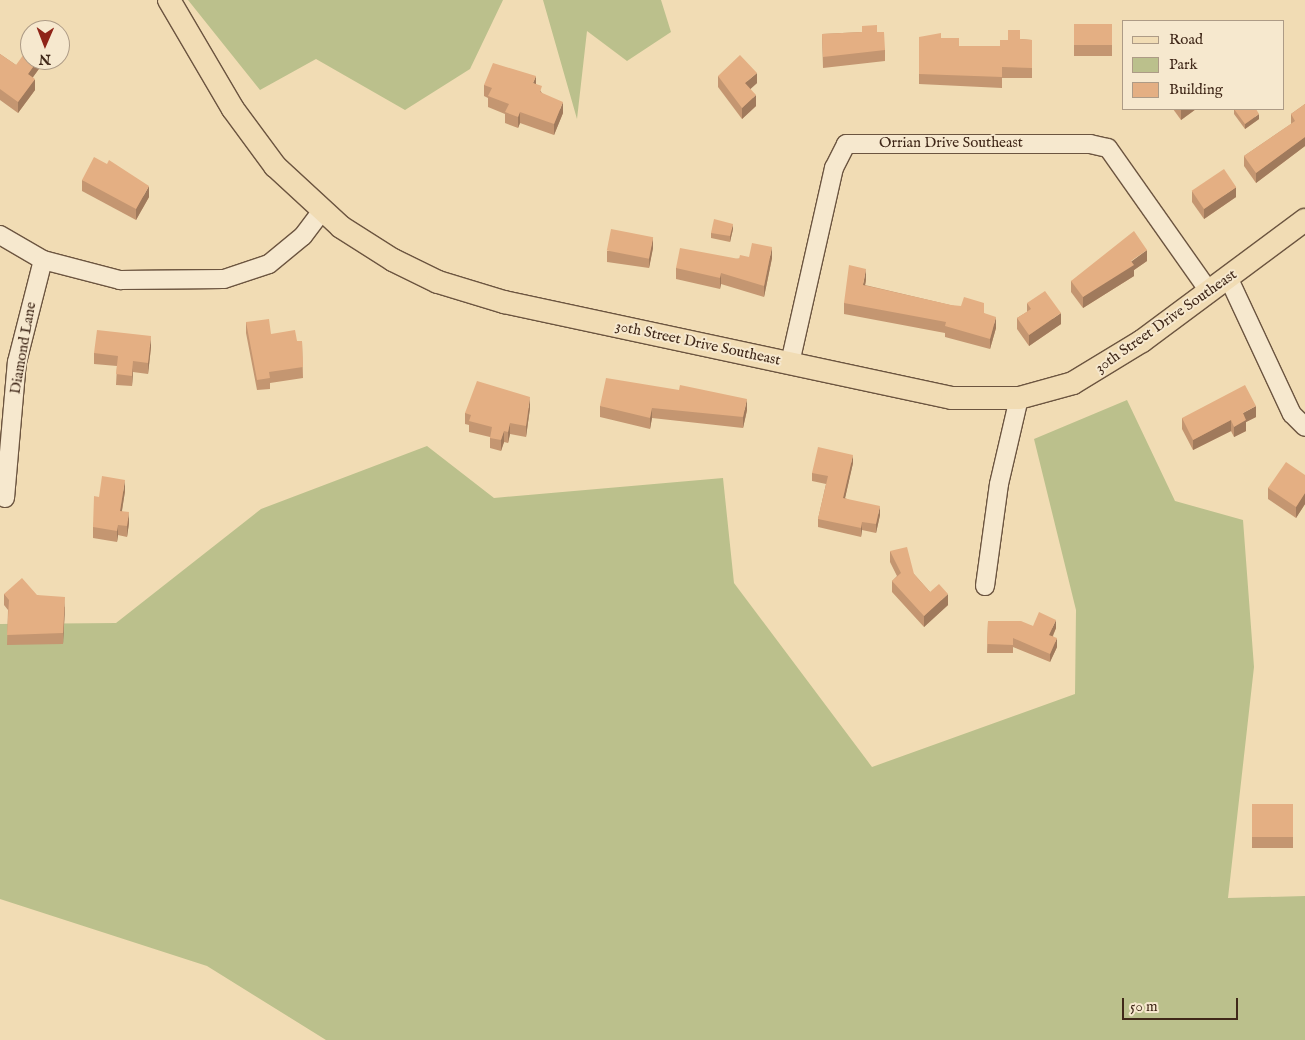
<!DOCTYPE html>
<style>
body{margin:0}
#map{position:relative;width:1305px;height:1040px;overflow:hidden;background:#f1dcb4;font-family:"IM FELL English",serif}
div>[style]{position:absolute}
.green>*{inset:0;background:#bbc08c}
.roads{filter:drop-shadow(1px 0 #6c5540) drop-shadow(-1px 0 #6c5540) drop-shadow(0 1px #6c5540) drop-shadow(0 -1px #6c5540)}
.minor>*{height:18px;margin:-9px;padding:0 9px;transform-origin:9px;border-radius:9px;background:#f6e8ce}
.major>*{height:22px;margin:-11px;padding:0 11px;transform-origin:11px;border-radius:11px;background:#f1dcb4}
.wall>*{inset:0;background:#c49671;transform-origin:0 0}
.shaded-wall>*{inset:0;background:#a07a5c}
.building>*{inset:0;background:#e4af83;transform-origin:0 0}
span{translate:-50% -50%;white-space:nowrap;text-align:center;line-height:1.15;-webkit-text-stroke:4px #f6e8ce;paint-order:stroke}
.street-label{font-size:15px;color:#402819}
.legend{position:absolute;left:1122px;top:20px;width:162px;height:90px;box-sizing:border-box;background:#f6e8ce;border:1px solid #ad9b86;margin:0;padding:6px 9px;list-style:none;font-size:15px;color:#402819}
.legend li{display:flex;align-items:center;gap:10px;height:25px}
.legend b{width:25px;border:1px solid #ad9b86}
.north{position:absolute;left:20px;top:20px;width:50px;height:50px;box-sizing:border-box;background:#f6e8ce;border:1px solid #ad9b86;border-radius:50%;rotate:181deg;font-size:14px;font-weight:700;line-height:20px;text-align:center;color:#402819}
.north::after{content:'';display:block;margin:auto;width:18px;height:22px;background:#8f2418;clip-path:polygon(50% 0,100% 100%,50% 72%,0 100%)}
.scale{position:absolute;left:1122px;top:998px;width:116px;height:22px;box-sizing:border-box;border:2px solid #402819;border-top:0;padding-left:6px;font-size:15px;line-height:18px;white-space:nowrap;color:#402819;-webkit-text-stroke:4px #f6e8ce;paint-order:stroke}
</style>
<div id="map">
<div class="green">
<i style="clip-path:polygon(188px 0,503px 0,470px 69px,405px 110px,316px 59px,260px 90px)"></i>
<i style="clip-path:polygon(543px 0,661px 0,671px 32px,627px 61px,587px 31px,577px 119px)"></i>
<i style="clip-path:polygon(1127px 400px,1175px 501px,1243px 520px,1254px 667px,1228px 898px,1305px 896px,1305px 1040px,326px 1040px,207px 966px,0 899px,0 624px,116px 623px,261px 509px,427px 446px,494px 498px,723px 478px,734px 583px,872px 767px,1075px 694px,1076px 610px,1034px 439px)"></i>
</div>
<div class="roads">
<div class="minor">
<i style="left:0;top:235px;width:50px;rotate:30.2deg"></i>
<i style="left:43px;top:260px;width:80px;rotate:14.6deg"></i>
<i style="left:120px;top:280px;width:104px;rotate:-0.6deg"></i>
<i style="left:224px;top:279px;width:47px;rotate:-18.4deg"></i>
<i style="left:269px;top:264px;width:44px;rotate:-39.5deg"></i>
<i style="left:303px;top:236px;width:30px;rotate:-53deg"></i>
<i style="left:1228px;top:277px;width:151px;rotate:65deg"></i>
<i style="left:1292px;top:414px;width:18px;rotate:45deg"></i>
<i style="left:790px;top:363px;width:200px;rotate:-77.3deg"></i>
<i style="left:834px;top:168px;width:27px;rotate:-63deg"></i>
<i style="left:846px;top:144px;width:244px"></i>
<i style="left:1090px;top:144px;width:18px;rotate:13deg"></i>
<i style="left:1108px;top:148px;width:175px;rotate:54.8deg"></i>
<i style="left:5px;top:498px;width:137px;rotate:-85deg"></i>
<i style="left:17px;top:362px;width:105px;rotate:-75.7deg"></i>
<i style="left:985px;top:586px;width:103px;rotate:-82.2deg"></i>
<i style="left:999px;top:484px;width:88px;rotate:-76.9deg"></i>
</div>
<div class="major">
<i style="left:169px;top:0;width:126px;rotate:59.6deg"></i>
<i style="left:233px;top:109px;width:71px;rotate:53.6deg"></i>
<i style="left:275px;top:166px;width:90px;rotate:42.7deg"></i>
<i style="left:341px;top:227px;width:62px;rotate:32.4deg"></i>
<i style="left:393px;top:260px;width:50px;rotate:26.1deg"></i>
<i style="left:438px;top:282px;width:69px;rotate:16.9deg"></i>
<i style="left:504px;top:302px;width:458px;rotate:12.1deg"></i>
<i style="left:952px;top:398px;width:67px"></i>
<i style="left:1019px;top:398px;width:56px;rotate:-15.5deg"></i>
<i style="left:1073px;top:383px;width:81px;rotate:-31.3deg"></i>
<i style="left:1142px;top:341px;width:203px;rotate:-36.6deg"></i>
</div>
</div>
<div class="wall">
<i style="left:1074px;top:24px;width:38px;height:32px"></i>
<i style="clip-path:polygon(862px 26px,877px 32px,885px 50px,885px 61px,823px 68px,822px 34px,862px 32px)"></i>
<i style="clip-path:polygon(919px 37px,941px 38px,959px 46px,1000px 46px,1020px 39px,1032px 40px,1032px 78px,1002px 78px,1002px 88px,919px 84px)"></i>
<i style="clip-path:polygon(0 54px,16px 65px,41px 60px,41px 66px,33px 77px,35px 90px,18px 113px,0 100px)"></i>
<i style="clip-path:polygon(718px 76px,757px 83px,750px 89px,756px 106px,742px 119px,718px 87px)"></i>
<i style="clip-path:polygon(536px 84px,542px 93px,563px 113px,554px 135px,520px 123px,518px 128px,505px 123px,505px 114px,488px 107px,488px 98px,484px 96px,484px 85px)"></i>
<i style="clip-path:polygon(1305px 104px,1305px 146px,1256px 183px,1244px 166px,1244px 156px,1291px 124px,1291px 114px)"></i>
<i style="clip-path:polygon(1173px 109px,1196px 109px,1181px 120px)"></i>
<i style="clip-path:polygon(1234px 109px,1259px 119px,1245px 129px,1234px 114px)"></i>
<i style="clip-path:polygon(82px 180px,149px 197px,136px 220px,82px 191px)"></i>
<i style="clip-path:polygon(1192px 191px,1236px 197px,1204px 219px,1192px 202px)"></i>
<i style="clip-path:polygon(733px 229px,730px 242px,711px 238px,711px 233px)"></i>
<i style="clip-path:polygon(653px 248px,649px 268px,607px 262px,607px 251px)"></i>
<i style="clip-path:polygon(749px 257px,772px 258px,764px 297px,721px 284px,720px 289px,676px 279px,676px 268px)"></i>
<i style="clip-path:polygon(1147px 261px,1134px 270px,1134px 276px,1083px 308px,1071px 292px,1071px 281px)"></i>
<i style="clip-path:polygon(866px 280px,865px 285px,984px 313px,996px 328px,990px 349px,945px 337px,945px 333px,844px 314px,844px 303px)"></i>
<i style="clip-path:polygon(1027px 303px,1061px 324px,1029px 346px,1017px 329px,1017px 318px,1027px 312px)"></i>
<i style="clip-path:polygon(246px 322px,271px 334px,297px 341px,302px 341px,303px 378px,270px 383px,270px 389px,257px 390px,246px 333px)"></i>
<i style="clip-path:polygon(151px 347px,148px 374px,133px 372px,132px 386px,116px 385px,117px 366px,94px 364px,94px 353px)"></i>
<i style="clip-path:polygon(600px 406px,747px 410px,743px 428px,652px 418px,650px 429px,600px 417px)"></i>
<i style="clip-path:polygon(530px 408px,526px 437px,510px 434px,508px 443px,504px 442px,501px 451px,490px 448px,490px 437px,469px 432px,469px 425px,465px 424px,465px 413px)"></i>
<i style="clip-path:polygon(1256px 417px,1246px 422px,1246px 431px,1234px 437px,1231px 431px,1193px 450px,1182px 429px,1182px 418px)"></i>
<i style="clip-path:polygon(853px 463px,845px 498px,880px 515px,876px 533px,862px 530px,861px 537px,818px 527px,818px 519px,826px 484px,812px 481px,812px 473px)"></i>
<i style="clip-path:polygon(1305px 475px,1305px 504px,1296px 518px,1268px 499px,1268px 488px)"></i>
<i style="clip-path:polygon(125px 491px,122px 511px,129px 523px,127px 537px,118px 535px,117px 542px,93px 538px,93px 527px,99px 497px)"></i>
<i style="clip-path:polygon(890px 551px,914px 574px,930px 592px,948px 605px,924px 627px,892px 592px,892px 581px,897px 576px,890px 562px)"></i>
<i style="clip-path:polygon(4px 594px,37px 595px,65px 607px,63px 644px,7px 645px,8px 610px,4px 605px)"></i>
<i style="clip-path:polygon(988px 621px,1033px 626px,1056px 628px,1053px 636px,1057px 647px,1050px 662px,1013px 647px,1013px 653px,987px 653px)"></i>
<i style="left:1252px;top:804px;width:41px;height:44px"></i>
</div>
<div class="shaded-wall">
<i style="clip-path:polygon(38px 60px,41px 60px,41px 66px,28px 84px,28px 74px)"></i>
<i style="clip-path:polygon(757px 73px,757px 83px,745px 94px,745px 83px)"></i>
<i style="clip-path:polygon(536px 76px,536px 86px,533px 83px)"></i>
<i style="clip-path:polygon(35px 79px,35px 90px,18px 113px,18px 102px)"></i>
<i style="clip-path:polygon(756px 95px,756px 106px,742px 119px,742px 108px)"></i>
<i style="clip-path:polygon(563px 102px,563px 113px,554px 135px,554px 124px)"></i>
<i style="clip-path:polygon(1181px 109px,1196px 109px,1181px 120px)"></i>
<i style="clip-path:polygon(520px 112px,520px 123px,518px 128px,518px 117px)"></i>
<i style="clip-path:polygon(1259px 114px,1259px 119px,1245px 129px,1245px 124px)"></i>
<i style="clip-path:polygon(1305px 137px,1305px 146px,1256px 183px,1256px 173px)"></i>
<i style="clip-path:polygon(149px 186px,149px 197px,136px 220px,136px 209px)"></i>
<i style="clip-path:polygon(1236px 187px,1236px 197px,1204px 219px,1204px 209px)"></i>
<i style="clip-path:polygon(733px 224px,733px 229px,730px 242px,730px 236px)"></i>
<i style="clip-path:polygon(653px 237px,653px 248px,649px 268px,649px 257px)"></i>
<i style="clip-path:polygon(772px 247px,772px 258px,764px 297px,764px 286px)"></i>
<i style="clip-path:polygon(1147px 250px,1147px 261px,1134px 270px,1134px 276px,1083px 308px,1083px 297px)"></i>
<i style="clip-path:polygon(866px 269px,866px 280px,863px 296px,863px 285px)"></i>
<i style="clip-path:polygon(721px 273px,721px 284px,720px 289px,720px 278px)"></i>
<i style="clip-path:polygon(1061px 313px,1061px 324px,1029px 346px,1029px 335px)"></i>
<i style="clip-path:polygon(996px 317px,996px 328px,990px 349px,990px 339px)"></i>
<i style="clip-path:polygon(151px 336px,151px 347px,148px 374px,148px 363px)"></i>
<i style="clip-path:polygon(133px 361px,133px 372px,132px 386px,132px 376px)"></i>
<i style="clip-path:polygon(530px 397px,530px 408px,526px 437px,526px 426px)"></i>
<i style="clip-path:polygon(747px 399px,747px 410px,743px 428px,743px 417px)"></i>
<i style="clip-path:polygon(1256px 406px,1256px 417px,1246px 422px,1246px 431px,1234px 437px,1234px 427px,1243px 413px)"></i>
<i style="clip-path:polygon(652px 408px,652px 418px,650px 429px,650px 418px)"></i>
<i style="clip-path:polygon(1231px 420px,1231px 431px,1193px 450px,1193px 440px)"></i>
<i style="clip-path:polygon(510px 423px,510px 434px,508px 443px,508px 432px)"></i>
<i style="clip-path:polygon(504px 431px,504px 442px,501px 451px,501px 440px)"></i>
<i style="clip-path:polygon(853px 455px,853px 463px,843px 507px,843px 498px)"></i>
<i style="clip-path:polygon(125px 480px,125px 491px,120px 522px,120px 511px)"></i>
<i style="clip-path:polygon(1305px 493px,1305px 504px,1296px 518px,1296px 507px)"></i>
<i style="clip-path:polygon(880px 506px,880px 515px,876px 533px,876px 524px)"></i>
<i style="clip-path:polygon(129px 512px,129px 523px,127px 537px,127px 526px)"></i>
<i style="clip-path:polygon(862px 522px,862px 530px,861px 537px,861px 528px)"></i>
<i style="clip-path:polygon(118px 525px,118px 535px,117px 542px,117px 531px)"></i>
<i style="clip-path:polygon(948px 594px,948px 605px,924px 627px,924px 616px)"></i>
<i style="clip-path:polygon(65px 597px,65px 607px,63px 644px,63px 633px)"></i>
<i style="clip-path:polygon(1056px 620px,1056px 628px,1049px 644px,1049px 635px)"></i>
<i style="clip-path:polygon(1057px 638px,1057px 647px,1050px 662px,1050px 654px)"></i>
</div>
<div class="building">
<i style="left:1074px;top:24px;width:38px;height:21px"></i>
<i style="clip-path:polygon(877px 25px,877px 32px,884px 32px,885px 50px,823px 57px,822px 34px,862px 32px,862px 26px)"></i>
<i style="clip-path:polygon(1008px 30px,1020px 30px,1020px 39px,1032px 40px,1032px 68px,1002px 67px,1002px 77px,919px 74px,919px 37px,941px 33px,941px 38px,959px 38px,959px 46px,1000px 46px,1000px 40px,1008px 40px)"></i>
<i style="clip-path:polygon(29px 47px,30px 48px,30px 60px,38px 60px,28px 74px,35px 79px,18px 102px,0 89px,0 54px,16px 65px)"></i>
<i style="clip-path:polygon(740px 55px,757px 73px,745px 83px,756px 95px,742px 108px,718px 76px)"></i>
<i style="clip-path:polygon(493px 63px,536px 76px,533px 83px,542px 86px,540px 92px,563px 102px,554px 124px,520px 112px,518px 117px,505px 112px,509px 104px,488px 96px,492px 88px,484px 85px)"></i>
<i style="clip-path:polygon(1305px 104px,1305px 137px,1256px 173px,1244px 156px,1295px 121px,1291px 114px)"></i>
<i style="clip-path:polygon(1234px 109px,1256px 109px,1259px 114px,1245px 124px)"></i>
<i style="clip-path:polygon(94px 157px,107px 164px,109px 160px,149px 186px,136px 209px,82px 180px)"></i>
<i style="left:1224px;top:169px;width:22px;height:39px;rotate:56deg"></i>
<i style="clip-path:polygon(714px 219px,733px 224px,730px 236px,711px 233px)"></i>
<i style="left:611px;top:229px;width:43px;height:22px;rotate:11deg"></i>
<i style="clip-path:polygon(1134px 231px,1147px 250px,1131px 261px,1134px 265px,1083px 297px,1071px 281px)"></i>
<i style="clip-path:polygon(752px 243px,772px 247px,764px 286px,721px 273px,720px 278px,676px 268px,680px 248px,739px 259px,740px 255px,749px 257px)"></i>
<i style="clip-path:polygon(849px 265px,866px 269px,863px 285px,951px 305px,961px 306px,964px 297px,984px 303px,984px 313px,996px 317px,990px 339px,945px 326px,946px 322px,844px 303px)"></i>
<i style="clip-path:polygon(1045px 291px,1061px 313px,1029px 335px,1017px 318px,1031px 309px,1027px 303px)"></i>
<i style="clip-path:polygon(269px 319px,271px 334px,295px 330px,297px 341px,302px 341px,303px 367px,269px 372px,270px 378px,257px 380px,246px 322px)"></i>
<i style="clip-path:polygon(97px 330px,151px 336px,148px 363px,133px 361px,132px 376px,116px 374px,118px 356px,94px 353px)"></i>
<i style="clip-path:polygon(606px 378px,679px 390px,680px 385px,747px 399px,743px 417px,652px 408px,650px 418px,600px 406px)"></i>
<i style="clip-path:polygon(477px 381px,530px 397px,526px 426px,510px 423px,508px 432px,504px 431px,501px 440px,490px 438px,492px 427px,469px 421px,471px 415px,465px 413px)"></i>
<i style="clip-path:polygon(1245px 385px,1256px 406px,1243px 413px,1246px 420px,1234px 427px,1231px 420px,1193px 440px,1182px 418px)"></i>
<i style="clip-path:polygon(818px 447px,853px 455px,843px 498px,880px 506px,876px 524px,862px 522px,861px 528px,818px 519px,828px 476px,812px 473px)"></i>
<i style="clip-path:polygon(1286px 462px,1305px 475px,1305px 493px,1296px 507px,1268px 488px)"></i>
<i style="clip-path:polygon(102px 476px,125px 480px,120px 511px,129px 512px,127px 526px,118px 525px,117px 531px,93px 527px,94px 496px,99px 497px)"></i>
<i style="clip-path:polygon(907px 547px,914px 574px,930px 592px,939px 584px,948px 594px,924px 616px,892px 581px,901px 573px,890px 551px)"></i>
<i style="clip-path:polygon(22px 578px,37px 595px,65px 597px,63px 633px,7px 635px,9px 600px,4px 594px)"></i>
<i style="clip-path:polygon(1039px 612px,1056px 620px,1049px 635px,1057px 638px,1050px 654px,1013px 638px,1013px 645px,987px 644px,988px 621px,1021px 621px,1033px 626px)"></i>
<i style="left:1252px;top:804px;width:41px;height:33px"></i>
</div>
<div class="street-label">
<span style="left:951px;top:143px">Orrian Drive Southeast</span>
<span style="left:1166px;top:321px;rotate:-35deg">30th Street Drive Southeast</span>
<span style="left:698px;top:343px;rotate:12deg">30th Street Drive Southeast</span>
<span style="left:23px;top:348px;rotate:-80deg">Diamond Lane</span>
</div>
<ul class="legend">
<li><b style="height:6px;background:#f1dcb4"></b>Road</li>
<li><b style="height:14px;background:#bbc08c"></b>Park</li>
<li><b style="height:14px;background:#e4af83"></b>Building</li>
</ul>
<div class="north">N</div>
<div class="scale">50 m</div>
</div>
